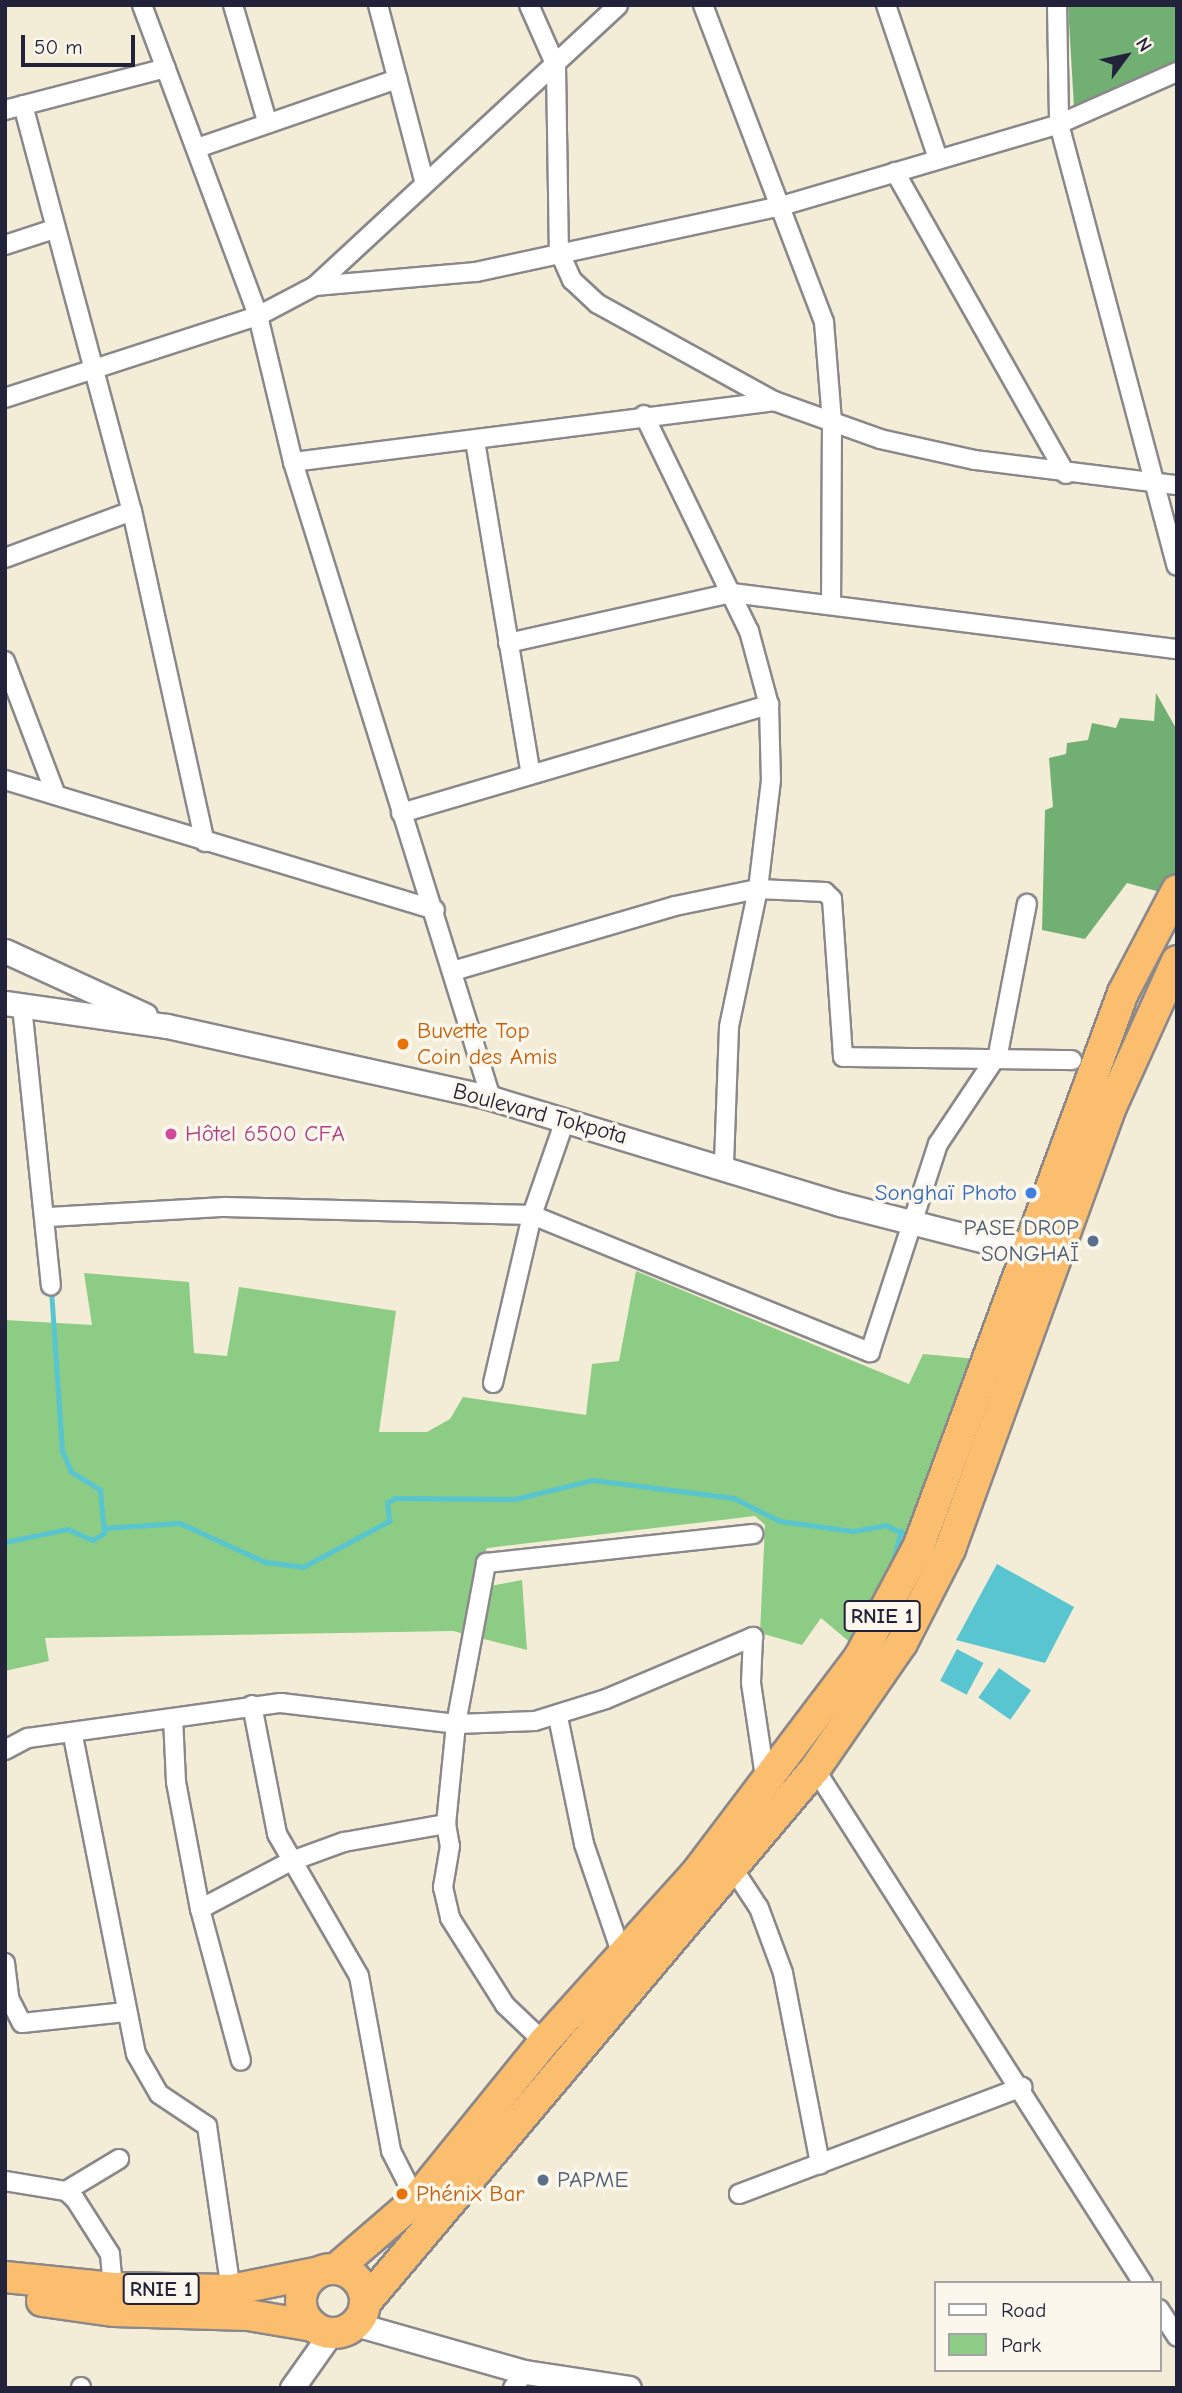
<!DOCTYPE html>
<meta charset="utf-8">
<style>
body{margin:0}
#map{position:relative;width:1182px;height:2393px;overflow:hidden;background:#f3edd8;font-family:"Comic Neue",sans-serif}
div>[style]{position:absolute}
.green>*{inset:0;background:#8ccc84}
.forest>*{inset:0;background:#71b072}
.water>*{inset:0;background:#58c5d0;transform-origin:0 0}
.stream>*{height:4.5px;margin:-2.25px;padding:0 2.25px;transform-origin:2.25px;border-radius:2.25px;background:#58c5d0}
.roads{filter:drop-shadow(2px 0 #8a888a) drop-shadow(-2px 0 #8a888a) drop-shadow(0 2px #8a888a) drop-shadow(0 -2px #8a888a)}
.minor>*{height:18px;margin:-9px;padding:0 9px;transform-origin:9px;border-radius:9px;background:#fff}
.tertiary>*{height:23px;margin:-11.5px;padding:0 11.5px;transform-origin:11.5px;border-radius:11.5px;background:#fff}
.trunk>*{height:30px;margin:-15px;padding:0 15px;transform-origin:15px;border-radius:15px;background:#fbbd6e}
.trunk>.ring{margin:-15px;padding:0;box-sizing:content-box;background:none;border:30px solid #fbbd6e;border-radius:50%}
.dots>*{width:19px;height:19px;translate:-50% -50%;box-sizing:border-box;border:4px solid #fbf7ec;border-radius:50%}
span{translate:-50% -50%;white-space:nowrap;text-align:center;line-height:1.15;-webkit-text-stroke:7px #fbf7ec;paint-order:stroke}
.shield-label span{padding:2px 5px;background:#fbf7ec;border:2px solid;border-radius:5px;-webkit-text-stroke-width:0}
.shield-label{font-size:21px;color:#22223b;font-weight:700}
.food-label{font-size:23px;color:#c56008}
.left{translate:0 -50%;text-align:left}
.street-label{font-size:23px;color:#22223b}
.hotel-label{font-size:23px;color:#b23c85}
.shop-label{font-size:23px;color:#366cbe}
.right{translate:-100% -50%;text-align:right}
.service-label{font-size:23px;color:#4e5e75}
.frame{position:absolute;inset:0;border:7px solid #22223b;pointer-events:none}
.legend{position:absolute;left:934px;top:2281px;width:228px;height:91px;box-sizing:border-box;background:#fbf7ec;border:2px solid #a4a2a5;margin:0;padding:9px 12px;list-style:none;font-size:21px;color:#22223b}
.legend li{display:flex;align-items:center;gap:14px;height:35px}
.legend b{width:35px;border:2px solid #a4a2a5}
.north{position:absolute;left:1091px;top:21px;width:70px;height:70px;-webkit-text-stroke:5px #fbf7ec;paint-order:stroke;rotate:57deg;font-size:19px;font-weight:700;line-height:28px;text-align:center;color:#22223b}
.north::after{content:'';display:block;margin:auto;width:24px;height:32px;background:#22223b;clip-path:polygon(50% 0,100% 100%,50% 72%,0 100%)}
.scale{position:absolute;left:21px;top:35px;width:114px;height:32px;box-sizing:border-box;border:4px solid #22223b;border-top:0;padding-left:9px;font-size:21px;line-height:24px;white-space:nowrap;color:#22223b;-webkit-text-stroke:5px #fbf7ec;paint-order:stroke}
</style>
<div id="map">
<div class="green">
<i style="clip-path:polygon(636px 1271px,909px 1384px,923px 1354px,988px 1360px,931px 1530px,852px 1644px,821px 1618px,802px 1645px,760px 1633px,765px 1525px,755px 1516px,487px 1548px,470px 1590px,522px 1580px,527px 1650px,453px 1631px,45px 1638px,49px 1661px,5px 1671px,5px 1320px,92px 1325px,84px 1273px,189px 1282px,194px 1353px,227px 1356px,239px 1287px,396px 1311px,379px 1432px,427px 1432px,450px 1419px,463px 1397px,586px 1415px,592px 1364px,619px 1361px)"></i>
</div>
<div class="forest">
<i style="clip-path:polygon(1068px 5px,1177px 5px,1177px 61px,1074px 107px)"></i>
<i style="clip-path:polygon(1156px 693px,1177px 730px,1177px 882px,1171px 895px,1127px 883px,1085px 939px,1042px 930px,1045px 810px,1053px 807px,1049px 758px,1066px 754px,1067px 743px,1088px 740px,1092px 723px,1116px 728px,1120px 718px,1154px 721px)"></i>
</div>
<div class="water">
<i style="clip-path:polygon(997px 1564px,1074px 1607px,1045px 1663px,956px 1640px)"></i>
<i style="left:957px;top:1649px;width:30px;height:36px;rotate:28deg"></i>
<i style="left:999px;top:1668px;width:39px;height:36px;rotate:35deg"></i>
</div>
<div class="stream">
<i style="left:104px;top:1528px;width:76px;rotate:-3.8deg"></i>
<i style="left:180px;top:1523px;width:94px;rotate:24.6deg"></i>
<i style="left:265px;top:1562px;width:38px;rotate:7deg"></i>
<i style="left:303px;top:1567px;width:98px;rotate:-28.1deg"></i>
<i style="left:389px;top:1521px;width:18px;rotate:-96deg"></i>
<i style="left:387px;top:1503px;width:9px;rotate:-32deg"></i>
<i style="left:395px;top:1498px;width:120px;rotate:0.5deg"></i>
<i style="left:515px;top:1499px;width:80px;rotate:-13.7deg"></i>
<i style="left:593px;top:1480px;width:142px;rotate:7.3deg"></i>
<i style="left:734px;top:1498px;width:51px;rotate:26.6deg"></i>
<i style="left:780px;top:1521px;width:74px;rotate:7.8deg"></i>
<i style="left:853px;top:1531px;width:34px;rotate:-10deg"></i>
<i style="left:886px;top:1525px;width:28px;rotate:26deg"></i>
<i style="left:5px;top:1542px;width:64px;rotate:-11.7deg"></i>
<i style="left:68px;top:1529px;width:27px;rotate:24deg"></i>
<i style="left:93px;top:1540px;width:13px;rotate:-32deg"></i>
<i style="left:104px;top:1533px;width:43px;rotate:-95.3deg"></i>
<i style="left:100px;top:1490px;width:34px;rotate:-148deg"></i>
<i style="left:71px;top:1472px;width:23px;rotate:-113deg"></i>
<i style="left:62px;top:1451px;width:161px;rotate:-93.9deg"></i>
<i style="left:892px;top:1566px;width:36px;rotate:-76deg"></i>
</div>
<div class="roads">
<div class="minor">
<i style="left:142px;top:5px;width:332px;rotate:69.5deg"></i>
<i style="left:258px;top:316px;width:150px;rotate:76.5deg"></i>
<i style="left:293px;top:462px;width:666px;rotate:72.71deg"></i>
<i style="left:233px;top:5px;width:121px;rotate:73.7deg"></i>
<i style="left:378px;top:5px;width:181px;rotate:75.3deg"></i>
<i style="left:529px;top:5px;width:67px;rotate:66.1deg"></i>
<i style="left:556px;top:66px;width:185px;rotate:89.1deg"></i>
<i style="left:559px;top:251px;width:32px;rotate:66deg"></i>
<i style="left:572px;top:280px;width:35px;rotate:43deg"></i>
<i style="left:598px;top:304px;width:201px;rotate:28.9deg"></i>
<i style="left:774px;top:401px;width:113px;rotate:19.7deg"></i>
<i style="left:880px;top:439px;width:97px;rotate:12.5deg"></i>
<i style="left:975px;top:460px;width:204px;rotate:7.1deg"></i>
<i style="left:703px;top:5px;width:339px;rotate:69.1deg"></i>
<i style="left:824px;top:322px;width:100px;rotate:85.4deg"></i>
<i style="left:832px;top:422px;width:183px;rotate:90.3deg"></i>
<i style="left:886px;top:5px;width:163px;rotate:71.3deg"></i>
<i style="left:1057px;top:5px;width:119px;rotate:89deg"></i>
<i style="left:1059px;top:124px;width:457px;rotate:75.1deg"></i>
<i style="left:23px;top:105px;width:420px;rotate:75deg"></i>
<i style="left:132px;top:511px;width:339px;rotate:77.6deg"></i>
<i style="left:5px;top:110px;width:166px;rotate:-14.6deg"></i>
<i style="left:197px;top:148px;width:212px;rotate:-19deg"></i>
<i style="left:895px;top:172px;width:347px;rotate:60.5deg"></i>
<i style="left:5px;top:245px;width:52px;rotate:-18.1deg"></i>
<i style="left:315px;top:286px;width:413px;rotate:-42.8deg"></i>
<i style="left:5px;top:398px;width:266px;rotate:-18deg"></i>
<i style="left:258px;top:316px;width:64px;rotate:-27.8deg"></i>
<i style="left:315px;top:286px;width:162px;rotate:-5deg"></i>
<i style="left:476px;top:272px;width:312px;rotate:-12.2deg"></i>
<i style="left:781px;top:206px;width:290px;rotate:-16.4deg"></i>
<i style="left:1059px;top:124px;width:129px;rotate:-23.8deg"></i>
<i style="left:644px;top:415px;width:240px;rotate:64.1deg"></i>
<i style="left:749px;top:631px;width:77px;rotate:74.9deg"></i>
<i style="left:769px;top:705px;width:75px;rotate:88.5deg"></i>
<i style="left:771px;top:780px;width:110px;rotate:96.8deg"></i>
<i style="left:758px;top:889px;width:141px;rotate:101.9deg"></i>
<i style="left:729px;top:1027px;width:139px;rotate:92.1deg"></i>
<i style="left:475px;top:441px;width:338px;rotate:80.5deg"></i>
<i style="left:293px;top:462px;width:485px;rotate:-7.2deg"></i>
<i style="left:5px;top:558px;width:135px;rotate:-20.3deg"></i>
<i style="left:508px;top:643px;width:230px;rotate:-12.6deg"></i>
<i style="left:732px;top:593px;width:449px;rotate:7.2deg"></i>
<i style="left:5px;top:661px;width:143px;rotate:69.2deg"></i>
<i style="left:5px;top:780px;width:449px;rotate:16.8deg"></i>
<i style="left:401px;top:813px;width:384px;rotate:-16.4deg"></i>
<i style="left:453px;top:971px;width:231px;rotate:-16.3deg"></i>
<i style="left:675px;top:906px;width:85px;rotate:-11.6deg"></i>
<i style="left:758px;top:889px;width:67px;rotate:2.6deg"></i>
<i style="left:825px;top:892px;width:10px;rotate:45deg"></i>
<i style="left:832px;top:899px;width:158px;rotate:86deg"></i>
<i style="left:843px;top:1057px;width:229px;rotate:0.8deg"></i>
<i style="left:22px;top:1006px;width:281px;rotate:84.1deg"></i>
<i style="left:49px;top:1217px;width:176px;rotate:-3.3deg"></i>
<i style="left:225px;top:1207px;width:307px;rotate:1.5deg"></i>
<i style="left:532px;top:1215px;width:365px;rotate:22.1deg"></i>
<i style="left:870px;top:1352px;width:219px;rotate:-71.9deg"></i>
<i style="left:938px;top:1144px;width:108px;rotate:-56.3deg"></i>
<i style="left:998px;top:1054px;width:153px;rotate:-79.1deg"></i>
<i style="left:493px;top:1383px;width:172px;rotate:-76.9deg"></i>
<i style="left:532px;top:1215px;width:101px;rotate:-70.8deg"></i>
<i style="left:252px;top:1705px;width:131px;rotate:79deg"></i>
<i style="left:277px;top:1834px;width:164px;rotate:60deg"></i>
<i style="left:359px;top:1976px;width:178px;rotate:79.6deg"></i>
<i style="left:391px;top:2151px;width:55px;rotate:63deg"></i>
<i style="left:558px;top:1717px;width:130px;rotate:78.4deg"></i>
<i style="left:584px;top:1844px;width:117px;rotate:71.1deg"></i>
<i style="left:173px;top:1718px;width:64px;rotate:87.3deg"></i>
<i style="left:176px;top:1782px;width:129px;rotate:79.3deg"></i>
<i style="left:200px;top:1909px;width:157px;rotate:74.9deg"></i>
<i style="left:73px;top:1736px;width:324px;rotate:78.8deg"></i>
<i style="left:136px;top:2054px;width:46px;rotate:60.1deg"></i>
<i style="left:159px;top:2094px;width:58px;rotate:33.7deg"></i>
<i style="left:207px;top:2126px;width:166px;rotate:81.7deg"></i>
<i style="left:5px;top:1750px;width:26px;rotate:-28deg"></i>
<i style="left:28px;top:1738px;width:255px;rotate:-7.9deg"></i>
<i style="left:281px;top:1703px;width:176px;rotate:6.8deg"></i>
<i style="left:456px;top:1724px;width:79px;rotate:-2.2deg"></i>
<i style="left:535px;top:1721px;width:74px;rotate:-17.2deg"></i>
<i style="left:606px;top:1699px;width:160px;rotate:-22.9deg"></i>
<i style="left:753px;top:1637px;width:46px;rotate:92.5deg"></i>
<i style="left:751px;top:1683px;width:101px;rotate:81.5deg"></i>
<i style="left:815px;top:1769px;width:610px;rotate:57.46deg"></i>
<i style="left:446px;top:1824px;width:22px;rotate:80deg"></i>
<i style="left:450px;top:1846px;width:42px;rotate:99.7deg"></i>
<i style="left:443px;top:1887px;width:32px;rotate:77deg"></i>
<i style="left:450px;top:1918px;width:103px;rotate:57.7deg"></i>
<i style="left:505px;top:2005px;width:54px;rotate:43.5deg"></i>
<i style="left:734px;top:1870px;width:45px;rotate:56.7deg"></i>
<i style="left:759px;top:1908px;width:69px;rotate:69.7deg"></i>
<i style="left:783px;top:1973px;width:195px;rotate:79deg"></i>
<i style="left:200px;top:1909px;width:101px;rotate:-27.8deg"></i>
<i style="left:289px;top:1862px;width:59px;rotate:-20deg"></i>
<i style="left:344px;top:1842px;width:104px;rotate:-10deg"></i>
<i style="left:446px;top:1824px;width:100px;rotate:-84.3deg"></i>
<i style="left:456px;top:1724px;width:164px;rotate:-79.4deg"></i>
<i style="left:486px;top:1563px;width:269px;rotate:-6.2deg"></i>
<i style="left:5px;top:1963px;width:35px;rotate:83deg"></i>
<i style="left:9px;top:1998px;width:28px;rotate:63deg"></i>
<i style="left:22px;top:2023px;width:104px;rotate:-6.1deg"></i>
<i style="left:5px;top:2181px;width:62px;rotate:9.3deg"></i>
<i style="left:66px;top:2191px;width:12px;rotate:42deg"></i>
<i style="left:75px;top:2199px;width:65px;rotate:57.5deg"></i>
<i style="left:110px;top:2254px;width:34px;rotate:85deg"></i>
<i style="left:66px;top:2191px;width:62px;rotate:-31.1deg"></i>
<i style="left:739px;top:2194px;width:303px;rotate:-20.7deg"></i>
<i style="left:1159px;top:2309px;width:33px;rotate:57deg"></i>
<i style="left:81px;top:2388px;width:1px;rotate:-90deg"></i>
<i style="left:513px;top:2388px;width:20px;rotate:-53deg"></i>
</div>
<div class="tertiary">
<i style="left:5px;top:951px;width:154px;rotate:24.6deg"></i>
<i style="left:5px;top:1003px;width:164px;rotate:8.1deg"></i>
<i style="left:167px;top:1026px;width:332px;rotate:12.5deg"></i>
<i style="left:491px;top:1098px;width:365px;rotate:16.9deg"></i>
<i style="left:840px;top:1204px;width:191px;rotate:14.3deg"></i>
<i style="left:355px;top:2324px;width:177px;rotate:15.8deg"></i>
<i style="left:525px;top:2372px;width:105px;rotate:8.7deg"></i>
<i style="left:292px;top:2388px;width:67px;rotate:-54.7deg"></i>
</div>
<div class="trunk">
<i style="left:337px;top:2268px;width:104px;rotate:-40.7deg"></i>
<i style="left:416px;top:2200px;width:203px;rotate:-51deg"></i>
<i style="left:544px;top:2042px;width:229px;rotate:-48deg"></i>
<i style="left:697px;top:1872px;width:268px;rotate:-52.9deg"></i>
<i style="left:859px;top:1658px;width:128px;rotate:-62deg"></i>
<i style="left:919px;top:1545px;width:588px;rotate:-69.72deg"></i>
<i style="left:1123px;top:993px;width:116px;rotate:-62.3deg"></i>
<i class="ring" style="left:301px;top:2269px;width:34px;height:34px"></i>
<i style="left:5px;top:2277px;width:109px;rotate:5.8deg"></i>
<i style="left:113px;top:2288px;width:118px;rotate:1deg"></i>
<i style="left:231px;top:2290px;width:86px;rotate:-11.4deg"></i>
<i style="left:42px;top:2301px;width:73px;rotate:7.9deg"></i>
<i style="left:114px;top:2311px;width:134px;rotate:1.7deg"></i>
<i style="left:248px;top:2315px;width:66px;rotate:9.6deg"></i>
<i style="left:365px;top:2303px;width:698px;rotate:-49.88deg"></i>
<i style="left:815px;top:1769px;width:153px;rotate:-55.4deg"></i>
<i style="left:902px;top:1643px;width:106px;rotate:-62.9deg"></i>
<i style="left:950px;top:1549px;width:470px;rotate:-70deg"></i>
<i style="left:1111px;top:1107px;width:160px;rotate:-65.7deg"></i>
</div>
</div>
<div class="dots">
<i style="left:403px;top:1044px;background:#e8710a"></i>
<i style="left:171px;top:1134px;background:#d1479c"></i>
<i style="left:1031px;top:1193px;background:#3f7fe0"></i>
<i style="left:1093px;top:1241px;background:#5c6f8a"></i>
<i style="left:543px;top:2180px;background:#5c6f8a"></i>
<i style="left:402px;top:2194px;background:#e8710a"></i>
</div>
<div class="shield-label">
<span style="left:882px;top:1616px">RNIE 1</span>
<span style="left:161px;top:2289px">RNIE 1</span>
</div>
<div class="food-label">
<span class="left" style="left:417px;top:1044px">Buvette Top<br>Coin des Amis</span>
<span class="left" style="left:416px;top:2194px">Phénix Bar</span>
</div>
<div class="street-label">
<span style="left:540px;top:1114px;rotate:15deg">Boulevard Tokpota</span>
</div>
<div class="hotel-label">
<span class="left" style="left:185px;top:1134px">Hôtel 6500 CFA</span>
</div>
<div class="shop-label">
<span class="right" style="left:1017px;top:1193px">Songhaï Photo</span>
</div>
<div class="service-label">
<span class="right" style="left:1079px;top:1241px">PASE DROP<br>SONGHAÏ</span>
<span class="left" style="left:557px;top:2180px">PAPME</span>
</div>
<div class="frame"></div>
<ul class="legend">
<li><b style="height:9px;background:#fff"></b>Road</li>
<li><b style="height:19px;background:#8ccc84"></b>Park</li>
</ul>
<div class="north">N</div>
<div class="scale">50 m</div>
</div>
